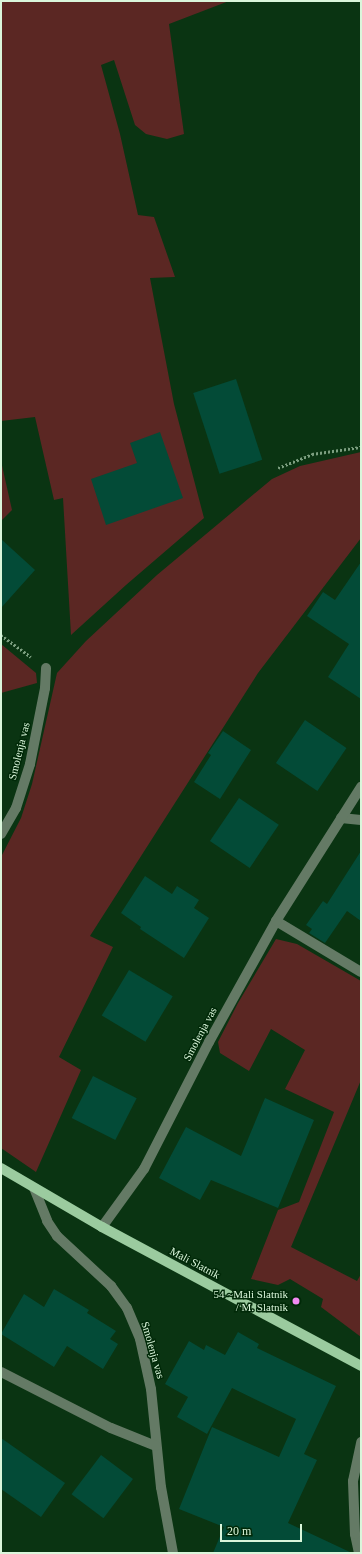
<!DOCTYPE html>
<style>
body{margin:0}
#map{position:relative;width:362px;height:1554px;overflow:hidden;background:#0a3412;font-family:Georgia,serif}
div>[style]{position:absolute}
.green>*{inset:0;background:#5b2723}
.building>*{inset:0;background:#034b37;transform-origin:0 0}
.path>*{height:2.5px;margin-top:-1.25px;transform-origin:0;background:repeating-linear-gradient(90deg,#7b9e7f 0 2px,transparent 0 4px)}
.minor>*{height:10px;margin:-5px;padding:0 5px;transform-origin:5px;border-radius:5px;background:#647a65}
.major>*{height:10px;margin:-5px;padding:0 5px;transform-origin:5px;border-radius:5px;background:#9bcb9f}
.dots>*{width:11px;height:11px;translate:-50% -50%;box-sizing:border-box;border:2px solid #002908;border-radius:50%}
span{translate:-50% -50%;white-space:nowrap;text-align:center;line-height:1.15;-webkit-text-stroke:3px #002908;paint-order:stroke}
.street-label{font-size:11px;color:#daf6db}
.poi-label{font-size:11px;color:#daf6db}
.right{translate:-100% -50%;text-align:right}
.frame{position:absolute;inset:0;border:2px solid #daf6db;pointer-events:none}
.scale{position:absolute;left:220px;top:1524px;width:82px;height:18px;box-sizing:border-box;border:2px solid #daf6db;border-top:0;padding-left:5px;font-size:12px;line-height:14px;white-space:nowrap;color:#daf6db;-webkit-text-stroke:3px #002908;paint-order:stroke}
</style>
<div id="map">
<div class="green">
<i style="clip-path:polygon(1px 1px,229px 1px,169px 24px,184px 134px,167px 139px,146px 134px,135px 125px,114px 60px,101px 65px,120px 134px,138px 215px,154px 217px,175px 277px,150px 278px,174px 404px,204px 518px,126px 585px,71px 635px,63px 498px,54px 500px,35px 417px,1px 421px)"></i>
<i style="clip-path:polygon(361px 452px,361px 538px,258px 673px,90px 936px,113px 947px,59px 1057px,81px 1070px,36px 1172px,1px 1148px,1px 857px,21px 818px,32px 784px,57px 673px,86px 641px,157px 575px,272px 479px,300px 466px)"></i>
<i style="clip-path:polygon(1px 461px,12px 510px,1px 521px)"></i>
<i style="clip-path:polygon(1px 644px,36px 673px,37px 683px,1px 693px)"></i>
<i style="clip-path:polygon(276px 939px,297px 944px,361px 981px,361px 1080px,291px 1247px,357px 1281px,361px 1274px,361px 1337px,321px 1307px,323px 1299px,290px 1279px,278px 1285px,251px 1279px,278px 1210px,299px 1202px,334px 1112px,285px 1089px,305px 1050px,271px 1029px,249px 1071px,220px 1053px,218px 1042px,238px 1003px)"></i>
</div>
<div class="building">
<i style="left:236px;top:379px;width:85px;height:45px;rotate:72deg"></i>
<i style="clip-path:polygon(160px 432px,183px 498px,106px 525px,91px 479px,137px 463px,130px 443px)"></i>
<i style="clip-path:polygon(1px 539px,35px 570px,1px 608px)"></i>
<i style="clip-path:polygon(361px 562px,361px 699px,328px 677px,349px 644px,307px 616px,323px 592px,335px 600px)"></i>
<i style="left:305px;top:720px;width:50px;height:52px;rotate:34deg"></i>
<i style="clip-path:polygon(223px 731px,251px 750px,220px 799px,194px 782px,211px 755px,208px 753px)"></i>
<i style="left:239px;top:798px;width:48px;height:52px;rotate:34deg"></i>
<i style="clip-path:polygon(361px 851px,361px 921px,347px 911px,325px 943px,309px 933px,312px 929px,306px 925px,323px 901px,327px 904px)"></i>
<i style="clip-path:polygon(145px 876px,172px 894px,177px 886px,199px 900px,194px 908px,209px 918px,184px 958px,140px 929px,141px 927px,121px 913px)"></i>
<i style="left:129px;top:970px;width:51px;height:53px;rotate:31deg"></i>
<i style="left:93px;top:1076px;width:49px;height:47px;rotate:27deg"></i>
<i style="clip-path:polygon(265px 1098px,314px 1120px,278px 1208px,211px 1180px,200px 1200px,159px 1178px,186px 1127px,241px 1156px)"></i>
<i style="clip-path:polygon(54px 1289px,89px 1310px,87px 1313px,116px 1331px,110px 1339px,118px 1344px,103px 1369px,67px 1346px,54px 1367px,1px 1334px,24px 1294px,44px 1307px)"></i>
<i style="clip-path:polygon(238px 1332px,259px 1344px,257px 1348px,336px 1386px,304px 1454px,317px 1460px,288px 1523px,352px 1553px,213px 1553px,224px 1527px,179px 1509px,212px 1427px,279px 1457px,296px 1419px,232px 1388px,207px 1434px,177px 1417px,188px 1397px,165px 1384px,189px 1341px,204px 1350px,206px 1345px,225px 1355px)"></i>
<i style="clip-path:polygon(1px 1438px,65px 1483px,41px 1517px,1px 1489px)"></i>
<i style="left:101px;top:1455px;width:40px;height:49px;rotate:37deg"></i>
</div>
<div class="path">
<i style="left:278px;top:468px;width:37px;rotate:-22deg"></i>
<i style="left:312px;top:454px;width:49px;rotate:-8.1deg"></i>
<i style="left:1px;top:635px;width:37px;rotate:36deg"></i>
</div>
<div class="minor">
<i style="left:341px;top:818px;width:20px;rotate:6deg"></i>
<i style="left:1px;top:834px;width:30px;rotate:-60deg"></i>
<i style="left:16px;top:808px;width:46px;rotate:-72.3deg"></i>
<i style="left:30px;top:764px;width:77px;rotate:-78.8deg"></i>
<i style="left:45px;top:688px;width:20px;rotate:-87deg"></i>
<i style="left:276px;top:921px;width:99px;rotate:31deg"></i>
<i style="left:34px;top:1188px;width:35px;rotate:68deg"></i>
<i style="left:47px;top:1221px;width:18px;rotate:56deg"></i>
<i style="left:57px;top:1236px;width:74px;rotate:42.8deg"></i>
<i style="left:111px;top:1286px;width:27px;rotate:54deg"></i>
<i style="left:127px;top:1308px;width:34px;rotate:67deg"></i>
<i style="left:140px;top:1339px;width:51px;rotate:77.6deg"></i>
<i style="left:151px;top:1389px;width:99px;rotate:84.2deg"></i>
<i style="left:161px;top:1487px;width:67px;rotate:79.7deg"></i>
<i style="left:102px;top:1227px;width:72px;rotate:-54.1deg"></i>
<i style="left:144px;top:1169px;width:143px;rotate:-62.9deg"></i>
<i style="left:209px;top:1042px;width:138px;rotate:-61deg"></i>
<i style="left:276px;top:921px;width:159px;rotate:-57.6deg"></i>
<i style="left:1px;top:1372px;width:123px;rotate:27deg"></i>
<i style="left:111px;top:1428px;width:48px;rotate:21.8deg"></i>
<i style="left:359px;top:1553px;width:19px;rotate:-102deg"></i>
<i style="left:355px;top:1534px;width:53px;rotate:-92.2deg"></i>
<i style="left:353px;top:1481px;width:40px;rotate:-78deg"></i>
</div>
<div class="major">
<i style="left:1px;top:1168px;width:117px;rotate:30.3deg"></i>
<i style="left:102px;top:1227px;width:294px;rotate:28.2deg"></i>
</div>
<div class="dots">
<i style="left:296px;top:1301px;background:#f28af3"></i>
</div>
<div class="street-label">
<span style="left:19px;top:751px;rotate:-76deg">Smolenja vas</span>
<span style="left:200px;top:1034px;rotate:-62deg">Smolenja vas</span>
<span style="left:195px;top:1263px;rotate:28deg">Mali Slatnik</span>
<span style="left:153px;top:1350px;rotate:74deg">Smolenja vas</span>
</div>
<div class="poi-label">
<span class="right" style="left:288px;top:1301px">54 ~Mali Slatnik<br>/ M. Slatnik</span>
</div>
<div class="frame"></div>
<div class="scale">20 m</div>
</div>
